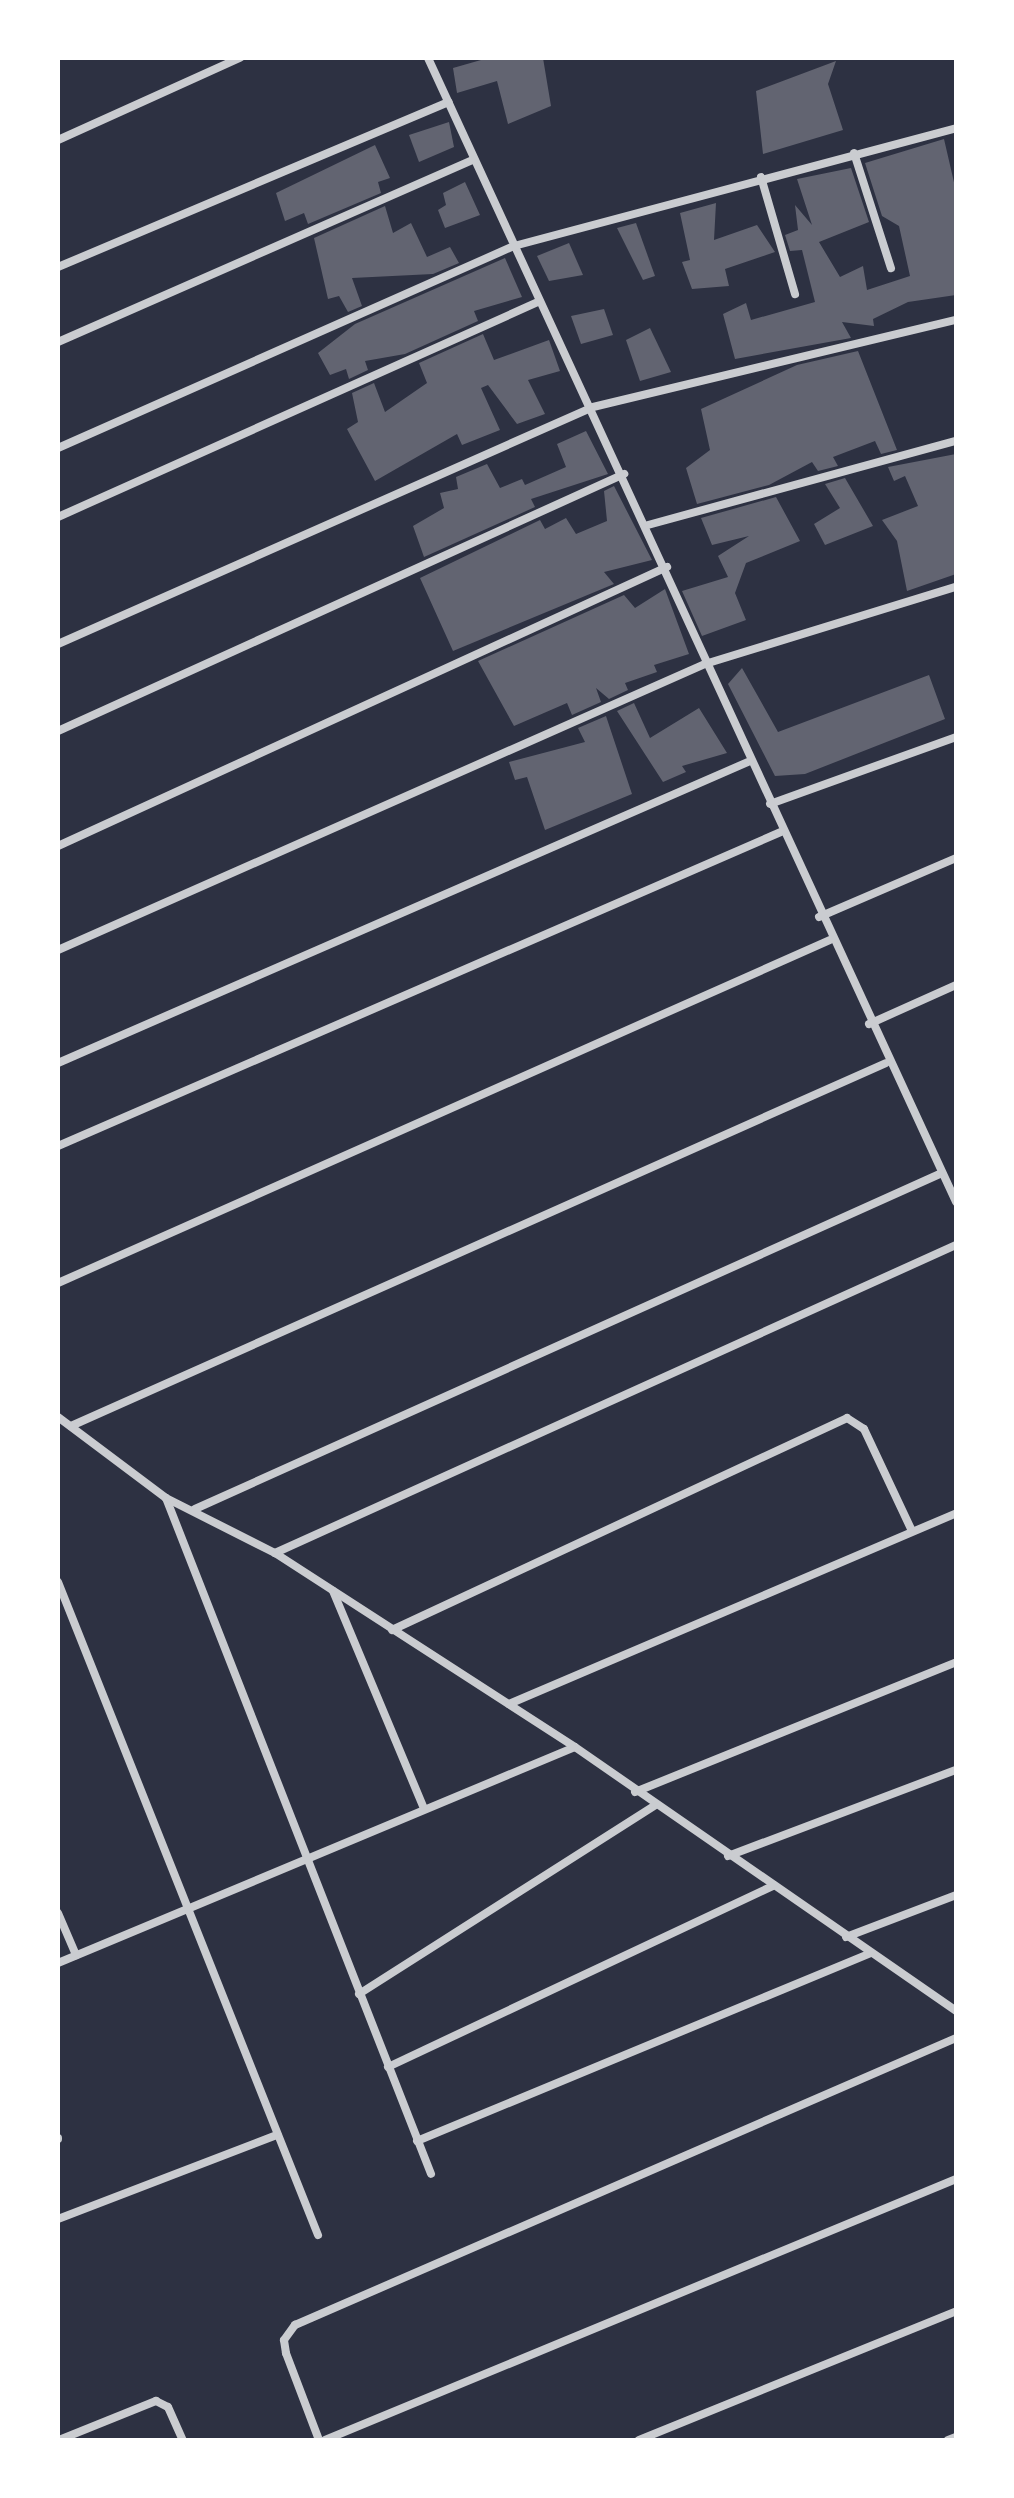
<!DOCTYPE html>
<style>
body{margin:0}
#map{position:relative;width:1014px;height:2498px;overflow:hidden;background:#2d3142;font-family:"Times New Roman",serif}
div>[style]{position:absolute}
.building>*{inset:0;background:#626471}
.minor>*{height:8px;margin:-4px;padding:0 4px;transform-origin:4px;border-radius:4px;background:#caccd0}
span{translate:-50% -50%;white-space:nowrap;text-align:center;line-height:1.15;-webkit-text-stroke:7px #fff;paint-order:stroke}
.frame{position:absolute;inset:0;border:60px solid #fff;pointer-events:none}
</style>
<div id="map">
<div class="building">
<i style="clip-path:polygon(488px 58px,543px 58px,551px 106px,508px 124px,497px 81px,457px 93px,453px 68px)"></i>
<i style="clip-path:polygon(836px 61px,828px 84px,843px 130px,763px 154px,756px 91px)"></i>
<i style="clip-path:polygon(449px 122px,454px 147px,419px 162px,409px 135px)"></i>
<i style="clip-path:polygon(944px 139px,956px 191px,956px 295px,908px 302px,873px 319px,874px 326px,842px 322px,851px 338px,735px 359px,723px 314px,746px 303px,751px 320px,815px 302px,802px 250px,790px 251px,785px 235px,798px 230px,795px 205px,812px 225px,797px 179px,851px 168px,869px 222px,819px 242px,840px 277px,863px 266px,867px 290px,910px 276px,899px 226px,882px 216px,865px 163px)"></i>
<i style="clip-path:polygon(375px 145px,390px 178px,378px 182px,381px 193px,308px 224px,304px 213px,285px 221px,276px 193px)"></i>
<i style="clip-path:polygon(465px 182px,480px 215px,445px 228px,438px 210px,446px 205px,443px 193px)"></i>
<i style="clip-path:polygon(716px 203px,714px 240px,757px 225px,775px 252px,725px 269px,729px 286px,692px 289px,682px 262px,690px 260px,680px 213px)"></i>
<i style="clip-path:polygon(385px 206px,393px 233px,411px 223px,427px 257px,450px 247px,459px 263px,433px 274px,352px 278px,362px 306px,348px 312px,339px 296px,328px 299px,314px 238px)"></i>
<i style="clip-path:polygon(636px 223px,655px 276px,643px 280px,617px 228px)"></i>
<i style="clip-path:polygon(569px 243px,583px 275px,549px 281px,537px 256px)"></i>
<i style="clip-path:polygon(505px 258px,522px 297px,474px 311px,478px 321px,405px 354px,365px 361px,368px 370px,349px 379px,346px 369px,330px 375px,318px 353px,355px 324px)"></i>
<i style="clip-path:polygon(604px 309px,613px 335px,581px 344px,571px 316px)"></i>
<i style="clip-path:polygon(650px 328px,671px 372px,640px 381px,626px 340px)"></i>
<i style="clip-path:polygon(483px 334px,494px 360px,549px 340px,560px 371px,528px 380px,545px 414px,517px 424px,488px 385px,481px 388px,500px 430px,462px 445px,457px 434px,375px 481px,347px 429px,358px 422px,352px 393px,374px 383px,385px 412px,427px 383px,419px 363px)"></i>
<i style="clip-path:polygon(858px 351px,897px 450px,881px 454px,875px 441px,833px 457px,838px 466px,818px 471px,812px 462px,769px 485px,697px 504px,686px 468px,710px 450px,701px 409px,797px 365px)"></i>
<i style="clip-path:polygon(586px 431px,608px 474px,531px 499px,535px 507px,424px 557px,413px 526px,444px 508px,440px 493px,458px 489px,456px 477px,487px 464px,500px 488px,522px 479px,525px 485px,566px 467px,557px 444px)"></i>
<i style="clip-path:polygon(956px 454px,956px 574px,907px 591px,897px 541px,882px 520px,918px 506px,905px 476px,894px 481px,888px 467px)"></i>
<i style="clip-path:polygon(845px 478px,873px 526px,825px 545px,814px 524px,840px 508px,825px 484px)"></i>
<i style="clip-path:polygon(614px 486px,652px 560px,604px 572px,614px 584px,453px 651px,420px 578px,540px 520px,545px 529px,566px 518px,576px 534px,607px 521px,604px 491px)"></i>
<i style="clip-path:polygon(776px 497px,800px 541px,746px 563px,735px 593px,746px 620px,702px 636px,682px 591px,728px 577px,718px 556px,749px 536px,712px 545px,701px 518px)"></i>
<i style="clip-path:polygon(665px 589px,689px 654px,654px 665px,657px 672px,625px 683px,628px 690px,609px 699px,596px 688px,601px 702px,572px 715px,567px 703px,514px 726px,478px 661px,624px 595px,635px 608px)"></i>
<i style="clip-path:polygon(742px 668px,778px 732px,929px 675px,945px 719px,805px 774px,775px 776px,728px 684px)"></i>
<i style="clip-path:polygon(634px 703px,650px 738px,699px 708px,727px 753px,682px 766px,686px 772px,663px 782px,617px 711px)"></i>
<i style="clip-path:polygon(606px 716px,632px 794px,545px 830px,527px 777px,515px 780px,509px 762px,585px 742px,578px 728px)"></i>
</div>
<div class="minor">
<i style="left:428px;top:58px;width:1260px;rotate:65.22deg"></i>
<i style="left:58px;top:140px;width:200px;rotate:-24.3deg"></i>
<i style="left:854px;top:153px;width:121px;rotate:72.2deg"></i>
<i style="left:761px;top:177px;width:122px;rotate:73.8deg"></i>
<i style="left:58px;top:267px;width:424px;rotate:-22.9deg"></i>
<i style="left:58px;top:342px;width:453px;rotate:-23.7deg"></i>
<i style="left:58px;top:448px;width:499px;rotate:-23.9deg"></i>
<i style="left:514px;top:246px;width:457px;rotate:-14.9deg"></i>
<i style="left:58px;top:517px;width:526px;rotate:-24.13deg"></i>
<i style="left:648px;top:525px;width:319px;rotate:-15.3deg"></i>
<i style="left:58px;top:644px;width:585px;rotate:-23.89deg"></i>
<i style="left:593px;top:407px;width:373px;rotate:-13.5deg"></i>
<i style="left:58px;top:731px;width:622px;rotate:-24.42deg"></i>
<i style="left:770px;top:804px;width:198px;rotate:-19.8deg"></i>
<i style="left:58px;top:846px;width:670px;rotate:-24.61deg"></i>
<i style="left:819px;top:917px;width:149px;rotate:-23.3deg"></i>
<i style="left:58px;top:950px;width:707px;rotate:-23.85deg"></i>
<i style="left:705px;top:664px;width:263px;rotate:-17.1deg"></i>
<i style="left:869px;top:1024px;width:95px;rotate:-24.1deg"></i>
<i style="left:58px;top:1063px;width:753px;rotate:-23.57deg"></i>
<i style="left:58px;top:1146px;width:788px;rotate:-23.48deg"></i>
<i style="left:58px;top:1283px;width:845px;rotate:-23.96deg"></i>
<i style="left:58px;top:1417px;width:135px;rotate:36.9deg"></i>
<i style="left:166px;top:1498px;width:122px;rotate:26.8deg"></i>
<i style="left:275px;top:1553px;width:357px;rotate:32.9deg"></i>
<i style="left:575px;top:1747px;width:464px;rotate:34.7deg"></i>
<i style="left:71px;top:1426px;width:892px;rotate:-24.01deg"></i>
<i style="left:166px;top:1498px;width:726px;rotate:68.59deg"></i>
<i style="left:195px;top:1509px;width:819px;rotate:-24.22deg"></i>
<i style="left:275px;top:1553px;width:747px;rotate:-24.34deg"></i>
<i style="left:58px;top:1582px;width:703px;rotate:68.29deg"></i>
<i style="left:333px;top:1591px;width:236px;rotate:67.3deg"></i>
<i style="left:392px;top:1630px;width:502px;rotate:-24.98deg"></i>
<i style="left:847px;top:1418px;width:20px;rotate:33deg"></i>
<i style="left:864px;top:1429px;width:113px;rotate:64.8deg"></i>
<i style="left:509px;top:1704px;width:486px;rotate:-23.1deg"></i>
<i style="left:635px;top:1792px;width:346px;rotate:-22deg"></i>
<i style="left:728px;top:1856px;width:244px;rotate:-20.7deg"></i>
<i style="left:58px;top:1913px;width:46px;rotate:66.8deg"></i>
<i style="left:846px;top:1937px;width:118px;rotate:-20.9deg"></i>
<i style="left:58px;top:1963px;width:560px;rotate:-22.67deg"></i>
<i style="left:359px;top:1994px;width:350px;rotate:-32.5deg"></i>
<i style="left:388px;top:2067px;width:425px;rotate:-25.2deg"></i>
<i style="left:58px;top:2138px;width:1px;rotate:90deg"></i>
<i style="left:417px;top:2141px;width:491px;rotate:-22.5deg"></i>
<i style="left:58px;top:2219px;width:235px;rotate:-21deg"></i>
<i style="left:59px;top:2440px;width:105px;rotate:-21.9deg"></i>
<i style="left:156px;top:2401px;width:13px;rotate:27deg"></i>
<i style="left:168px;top:2407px;width:36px;rotate:66deg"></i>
<i style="left:319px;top:2440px;width:93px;rotate:-110.8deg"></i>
<i style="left:286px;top:2353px;width:13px;rotate:-99deg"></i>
<i style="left:284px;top:2340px;width:19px;rotate:-54deg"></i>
<i style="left:295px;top:2325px;width:721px;rotate:-23.47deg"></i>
<i style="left:325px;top:2440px;width:683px;rotate:-22.47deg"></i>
<i style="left:639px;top:2440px;width:342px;rotate:-22.1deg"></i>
<i style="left:948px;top:2440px;width:9px;rotate:-21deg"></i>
</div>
<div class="frame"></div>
</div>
